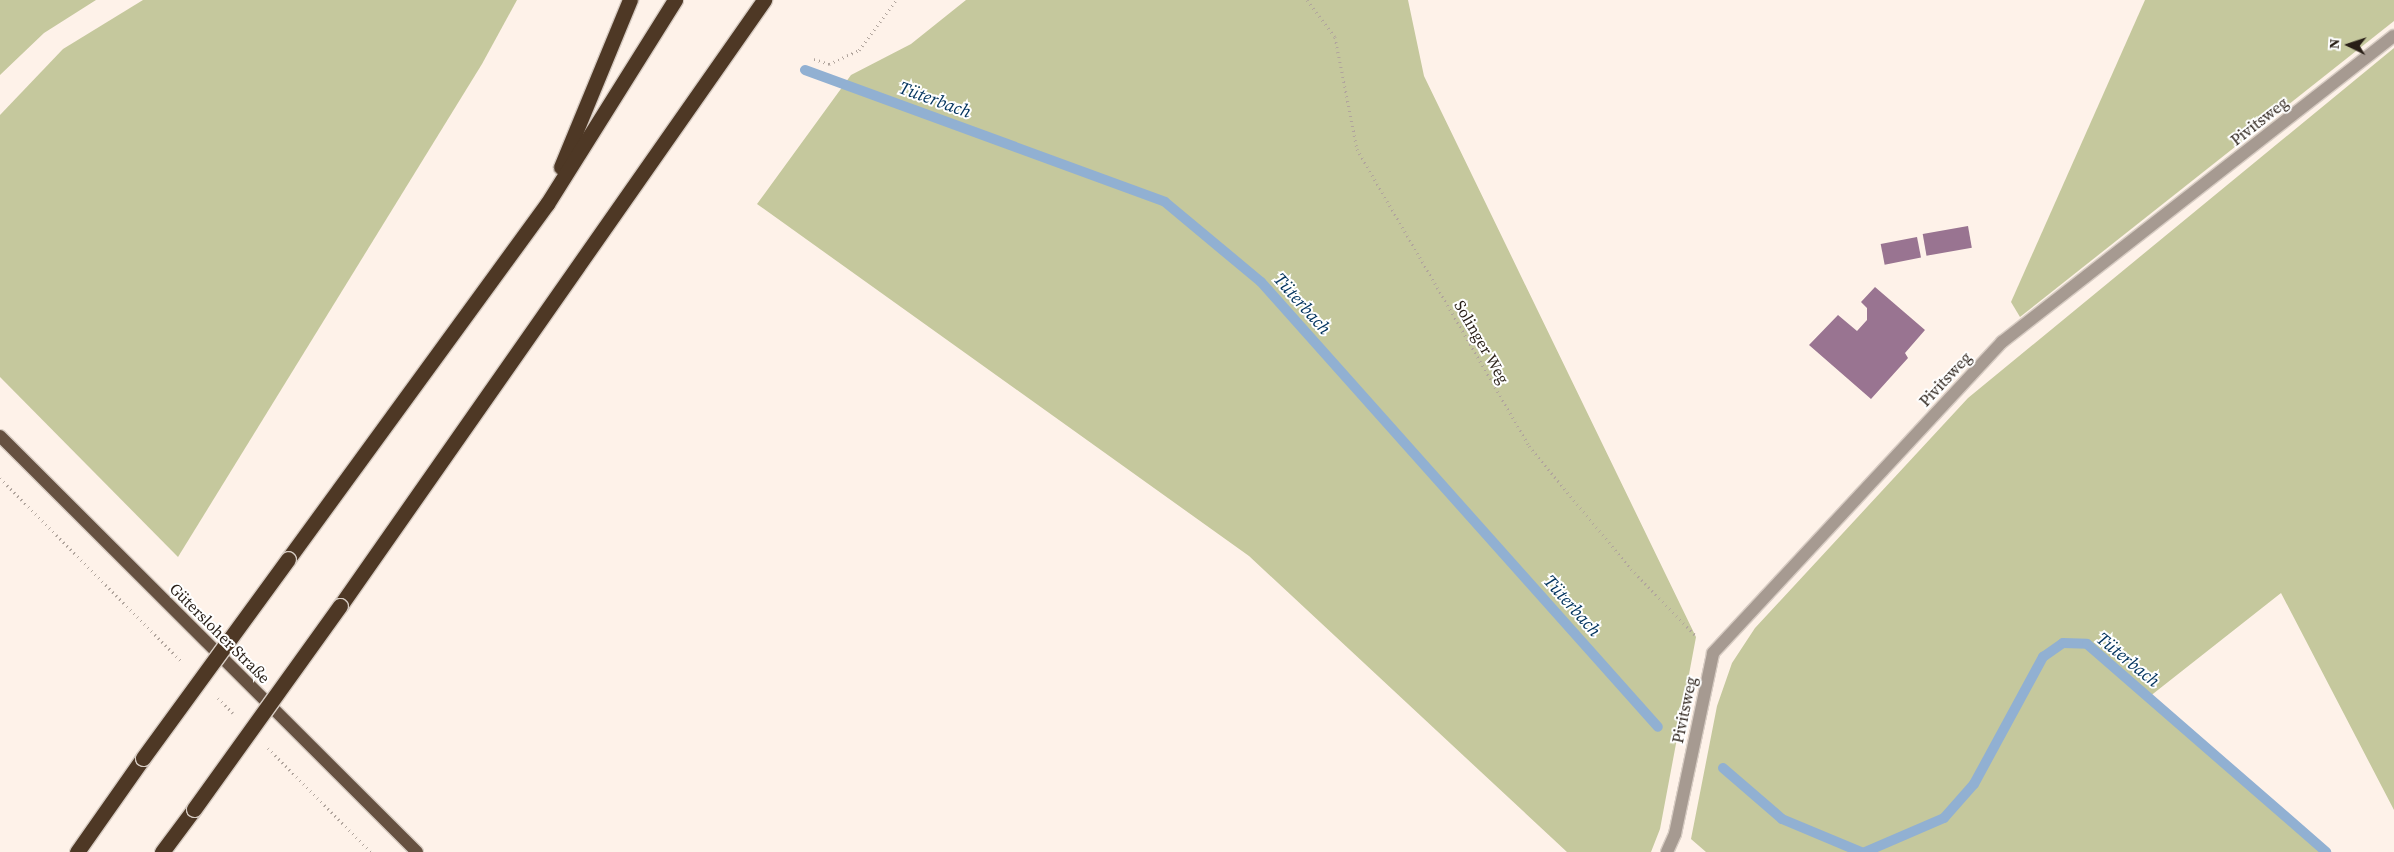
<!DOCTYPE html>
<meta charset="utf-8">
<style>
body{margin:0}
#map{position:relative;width:2394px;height:852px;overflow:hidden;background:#fef2e9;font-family:"Source Serif 4",serif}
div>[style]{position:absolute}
.green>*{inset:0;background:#c5c89d}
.stream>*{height:10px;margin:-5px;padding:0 5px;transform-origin:5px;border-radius:5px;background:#91b0d2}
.building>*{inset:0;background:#997491;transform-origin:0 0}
.path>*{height:3px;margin-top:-1.5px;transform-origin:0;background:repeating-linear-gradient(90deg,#b1a59d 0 1px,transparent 0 5px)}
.roads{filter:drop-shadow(1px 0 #d7ccc3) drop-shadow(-1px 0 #d7ccc3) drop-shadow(0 1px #d7ccc3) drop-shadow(0 -1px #d7ccc3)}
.street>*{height:12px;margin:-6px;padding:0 6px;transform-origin:6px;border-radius:6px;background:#a69a91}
.primary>*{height:12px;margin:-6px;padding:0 6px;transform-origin:6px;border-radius:6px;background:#665141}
.highway>*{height:15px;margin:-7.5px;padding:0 7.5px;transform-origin:7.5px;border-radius:7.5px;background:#4e3825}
.bridges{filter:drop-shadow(1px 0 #d7ccc3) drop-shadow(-1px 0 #d7ccc3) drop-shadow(0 1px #d7ccc3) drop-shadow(0 -1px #d7ccc3)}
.highway-bridge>*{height:15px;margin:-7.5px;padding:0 7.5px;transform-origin:7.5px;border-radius:7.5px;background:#4e3825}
span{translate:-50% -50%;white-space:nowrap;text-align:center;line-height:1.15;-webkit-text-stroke:4px #fff;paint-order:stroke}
.street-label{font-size:16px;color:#281e16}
.water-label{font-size:18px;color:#02335e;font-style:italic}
.north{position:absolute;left:2324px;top:20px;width:50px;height:50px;-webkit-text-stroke:4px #fff;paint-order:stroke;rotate:274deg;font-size:14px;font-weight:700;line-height:20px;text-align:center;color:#281e16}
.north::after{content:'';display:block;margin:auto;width:18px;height:22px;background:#281e16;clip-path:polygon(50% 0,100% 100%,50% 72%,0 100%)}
</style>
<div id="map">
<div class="green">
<i style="clip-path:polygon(0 0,96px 0,44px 33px,0 75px)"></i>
<i style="clip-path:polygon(143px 0,517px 0,482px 64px,178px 557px,0 377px,0 115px,63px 49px)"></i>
<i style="clip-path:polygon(966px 0,1408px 0,1424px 76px,1696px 637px,1660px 829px,1651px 852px,1567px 852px,1249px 556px,757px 204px,851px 75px,911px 44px)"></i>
<i style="clip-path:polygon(2145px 0,2394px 0,2394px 21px,2020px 317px,2011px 302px)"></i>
<i style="clip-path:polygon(2394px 48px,2394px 810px,2281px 593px,2149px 697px,2322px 852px,1706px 852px,1691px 839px,1717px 706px,1732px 663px,1755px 628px,1968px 398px)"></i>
</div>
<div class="stream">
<i style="left:805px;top:70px;width:383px;rotate:20.1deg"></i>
<i style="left:1165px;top:202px;width:125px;rotate:39.8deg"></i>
<i style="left:1261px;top:282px;width:596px;rotate:48.26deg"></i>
<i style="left:1723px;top:768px;width:78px;rotate:40.8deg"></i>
<i style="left:1782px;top:819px;width:86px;rotate:22.7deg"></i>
<i style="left:1865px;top:852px;width:86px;rotate:-23.3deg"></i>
<i style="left:1944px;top:818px;width:45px;rotate:-48.6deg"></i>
<i style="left:1974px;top:784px;width:145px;rotate:-61.5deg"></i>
<i style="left:2043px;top:657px;width:24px;rotate:-35deg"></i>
<i style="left:2063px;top:643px;width:24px;rotate:2deg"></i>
<i style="left:2087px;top:644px;width:317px;rotate:41deg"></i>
</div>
<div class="building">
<i style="left:1968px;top:226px;width:22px;height:46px;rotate:80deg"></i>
<i style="left:1917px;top:237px;width:21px;height:37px;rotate:79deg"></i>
<i style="clip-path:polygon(1875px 287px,1925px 330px,1905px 353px,1908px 358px,1871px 399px,1809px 345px,1838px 315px,1857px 331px,1867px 320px,1867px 308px,1861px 302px)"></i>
</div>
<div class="path">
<i style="left:1307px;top:0;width:46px;rotate:52.9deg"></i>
<i style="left:1335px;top:37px;width:114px;rotate:78.9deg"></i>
<i style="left:1357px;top:149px;width:343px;rotate:59.9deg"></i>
<i style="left:1529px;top:446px;width:160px;rotate:50.3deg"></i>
<i style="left:1631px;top:569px;width:93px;rotate:45.9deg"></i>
<i style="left:814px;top:59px;width:16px;rotate:18deg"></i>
<i style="left:829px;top:64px;width:33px;rotate:-25deg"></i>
<i style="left:859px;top:50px;width:62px;rotate:-53.5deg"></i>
<i style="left:0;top:478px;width:259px;rotate:45.3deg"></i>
<i style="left:218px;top:698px;width:21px;rotate:45deg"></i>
<i style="left:268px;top:748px;width:146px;rotate:45.3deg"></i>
</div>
<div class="roads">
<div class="street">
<i style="left:1667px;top:852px;width:20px;rotate:-66deg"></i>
<i style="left:1675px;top:834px;width:185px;rotate:-78.1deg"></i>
<i style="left:1713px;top:653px;width:425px;rotate:-47.1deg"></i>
<i style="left:2002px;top:342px;width:497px;rotate:-38deg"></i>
</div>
<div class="primary">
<i style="left:0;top:436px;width:589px;rotate:44.93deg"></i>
</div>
<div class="highway">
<i style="left:561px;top:167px;width:181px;rotate:-67.6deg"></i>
<i style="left:288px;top:559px;width:439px;rotate:-53.9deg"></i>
<i style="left:547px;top:204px;width:241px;rotate:-57.9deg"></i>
<i style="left:340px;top:606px;width:740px;rotate:-55.02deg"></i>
<i style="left:77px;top:852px;width:115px;rotate:-54.9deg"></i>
<i style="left:162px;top:852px;width:54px;rotate:-53.3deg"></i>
</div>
</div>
<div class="bridges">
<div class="highway-bridge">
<i style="left:143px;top:758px;width:246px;rotate:-53.9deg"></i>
<i style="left:194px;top:809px;width:250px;rotate:-54.3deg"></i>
</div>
</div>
<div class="street-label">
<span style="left:2259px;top:121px;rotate:-38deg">Pivitsweg</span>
<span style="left:1482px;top:342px;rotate:60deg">Solinger Weg</span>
<span style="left:1945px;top:379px;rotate:-47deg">Pivitsweg</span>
<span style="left:220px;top:633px;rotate:45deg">Gütersloher Straße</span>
<span style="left:1684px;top:710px;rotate:-78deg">Pivitsweg</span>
</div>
<div class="water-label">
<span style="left:935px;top:100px;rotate:20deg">Tüterbach</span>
<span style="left:1302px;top:304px;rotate:48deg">Tüterbach</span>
<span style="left:1572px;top:606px;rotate:48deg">Tüterbach</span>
<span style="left:2128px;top:660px;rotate:39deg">Tüterbach</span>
</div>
<div class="north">N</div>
</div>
